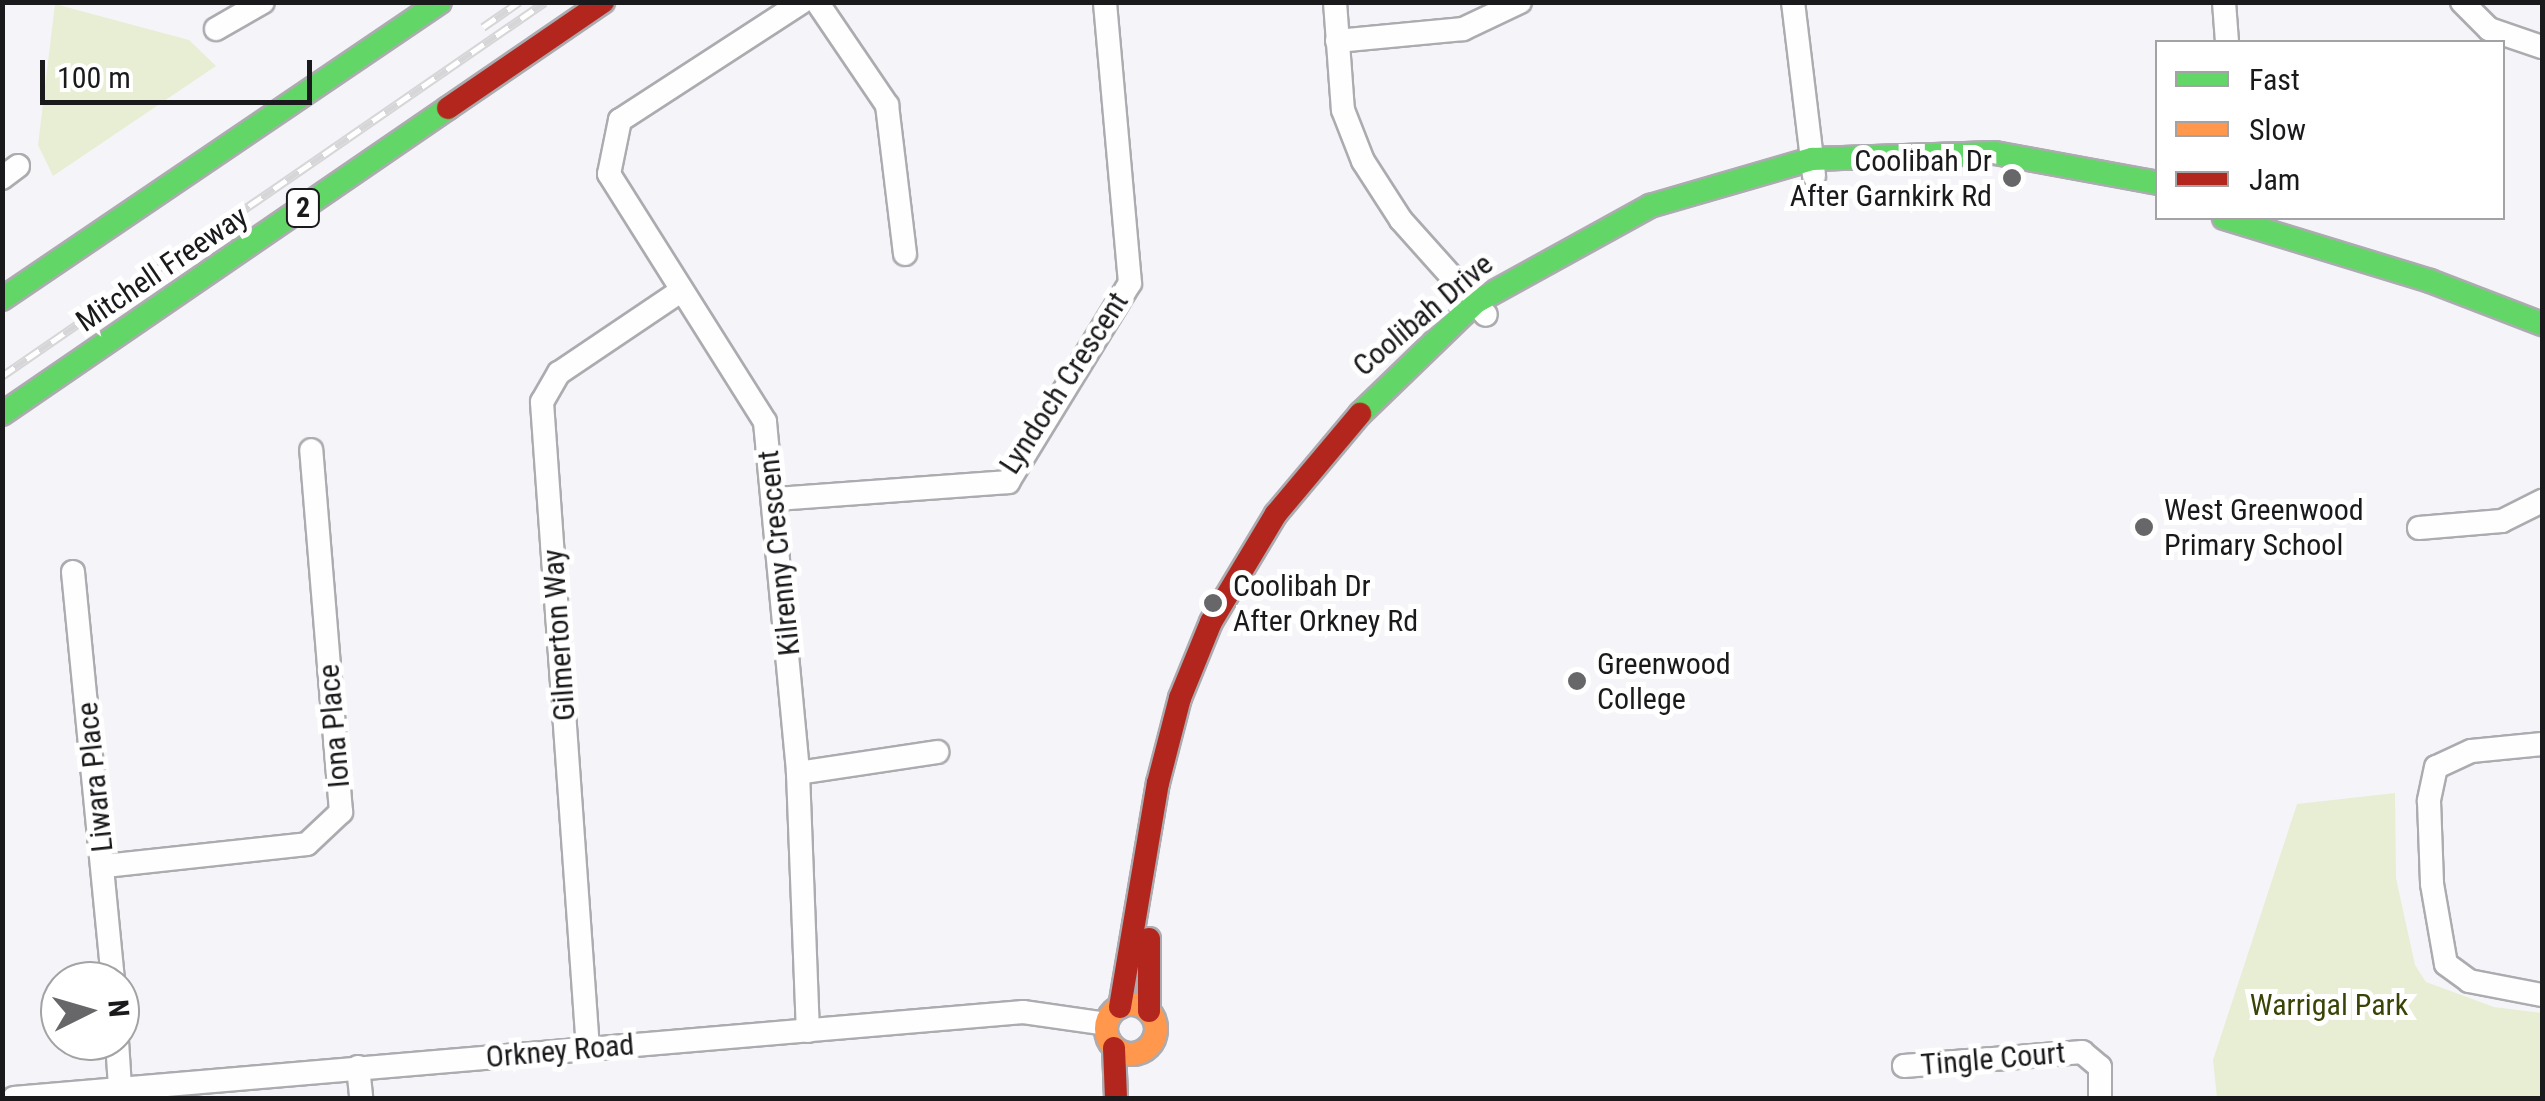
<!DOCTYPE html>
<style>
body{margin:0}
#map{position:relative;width:2545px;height:1101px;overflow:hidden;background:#f5f5f9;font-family:"Roboto Condensed",sans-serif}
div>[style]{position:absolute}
.green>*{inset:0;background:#e7eed4}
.roads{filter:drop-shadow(2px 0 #acabaf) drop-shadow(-2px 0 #acabaf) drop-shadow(0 2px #acabaf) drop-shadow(0 -2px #acabaf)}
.street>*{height:22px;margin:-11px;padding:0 11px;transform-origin:11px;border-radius:11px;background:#fefefe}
.fast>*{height:22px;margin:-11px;padding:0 11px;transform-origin:11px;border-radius:11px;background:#63d668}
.slow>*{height:22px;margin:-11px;padding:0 11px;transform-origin:11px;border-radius:11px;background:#ff974d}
.slow>.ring{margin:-11px;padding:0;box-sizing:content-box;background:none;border:22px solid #ff974d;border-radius:50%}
.jam>*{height:22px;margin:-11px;padding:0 11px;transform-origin:11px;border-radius:11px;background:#b3261e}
.rail>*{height:9px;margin-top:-4.5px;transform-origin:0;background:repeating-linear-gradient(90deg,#fff 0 15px,#d6d6d8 0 30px);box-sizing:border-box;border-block:2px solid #d6d6d8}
.dots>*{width:28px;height:28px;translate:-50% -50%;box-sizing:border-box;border:5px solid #fff;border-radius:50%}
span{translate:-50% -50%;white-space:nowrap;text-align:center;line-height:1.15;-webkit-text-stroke:10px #fff;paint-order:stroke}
.shield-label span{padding:2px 8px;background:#fff;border:2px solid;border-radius:8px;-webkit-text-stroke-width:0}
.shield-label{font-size:28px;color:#1a1a1d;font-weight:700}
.poi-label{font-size:30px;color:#1a1a1d}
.right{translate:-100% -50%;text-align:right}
.left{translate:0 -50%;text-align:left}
.street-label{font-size:30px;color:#1a1a1d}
.park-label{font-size:30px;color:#394506}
.frame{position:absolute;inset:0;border:5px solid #1a1a1d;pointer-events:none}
.legend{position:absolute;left:2155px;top:40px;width:350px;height:180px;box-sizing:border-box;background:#fff;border:2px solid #a3a3a5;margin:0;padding:12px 18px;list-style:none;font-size:30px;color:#1a1a1d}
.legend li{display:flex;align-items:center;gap:20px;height:50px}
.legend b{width:50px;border:2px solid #a3a3a5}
.north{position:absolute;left:40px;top:961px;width:100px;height:100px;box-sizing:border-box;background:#fff;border:2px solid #a3a3a5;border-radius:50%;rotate:85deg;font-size:28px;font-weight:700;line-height:40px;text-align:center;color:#1a1a1d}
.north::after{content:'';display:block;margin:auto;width:35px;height:45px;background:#67676a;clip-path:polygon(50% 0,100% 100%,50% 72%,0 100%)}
.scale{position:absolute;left:40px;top:60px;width:272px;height:45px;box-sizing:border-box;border:5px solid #1a1a1d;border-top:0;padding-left:12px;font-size:30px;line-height:35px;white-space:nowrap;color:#1a1a1d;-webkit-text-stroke:8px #fff;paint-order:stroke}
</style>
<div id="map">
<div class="green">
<i style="clip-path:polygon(55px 4px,189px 40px,216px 66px,53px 176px,38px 145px)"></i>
<i style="clip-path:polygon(2395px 793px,2396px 878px,2415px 965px,2426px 982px,2494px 1007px,2542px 1013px,2542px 1098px,2217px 1098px,2213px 1060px,2297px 804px)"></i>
</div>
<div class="roads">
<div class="street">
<i style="left:802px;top:2px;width:217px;rotate:147deg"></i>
<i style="left:620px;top:120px;width:55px;rotate:101.5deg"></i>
<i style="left:609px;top:174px;width:293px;rotate:57.8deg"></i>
<i style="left:765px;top:422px;width:353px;rotate:84.6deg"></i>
<i style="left:798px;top:773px;width:258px;rotate:87.8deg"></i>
<i style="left:817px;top:2px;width:125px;rotate:55.8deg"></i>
<i style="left:887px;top:105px;width:150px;rotate:83.1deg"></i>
<i style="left:1335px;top:2px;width:108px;rotate:85.8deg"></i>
<i style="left:1343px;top:110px;width:55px;rotate:68.6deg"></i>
<i style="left:1363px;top:161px;width:70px;rotate:57.2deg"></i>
<i style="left:1401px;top:220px;width:127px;rotate:48.2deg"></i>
<i style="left:1793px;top:2px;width:175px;rotate:83.1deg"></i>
<i style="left:2224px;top:2px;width:40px;rotate:85.7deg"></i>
<i style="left:2462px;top:2px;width:38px;rotate:45deg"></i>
<i style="left:2489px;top:29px;width:56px;rotate:18.8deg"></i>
<i style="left:216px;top:29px;width:54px;rotate:-29.9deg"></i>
<i style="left:1337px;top:41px;width:127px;rotate:-5.4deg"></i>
<i style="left:1463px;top:29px;width:63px;rotate:-25.3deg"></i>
<i style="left:2px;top:178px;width:20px;rotate:-37deg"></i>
<i style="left:777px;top:499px;width:232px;rotate:-4.2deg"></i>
<i style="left:1008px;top:482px;width:233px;rotate:-58.5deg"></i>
<i style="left:1130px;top:283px;width:282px;rotate:-95.1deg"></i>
<i style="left:2419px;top:528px;width:83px;rotate:-4.8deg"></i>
<i style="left:2502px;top:521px;width:45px;rotate:-26.6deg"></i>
<i style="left:73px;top:572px;width:411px;rotate:84.4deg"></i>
<i style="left:2542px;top:744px;width:71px;rotate:174.4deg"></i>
<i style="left:2471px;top:751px;width:38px;rotate:155deg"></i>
<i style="left:2436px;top:767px;width:35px;rotate:102deg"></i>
<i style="left:2429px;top:801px;width:83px;rotate:87.9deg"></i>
<i style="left:2432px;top:884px;width:81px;rotate:80.1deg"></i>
<i style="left:2446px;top:964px;width:29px;rotate:36deg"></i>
<i style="left:2469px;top:981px;width:74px;rotate:10.9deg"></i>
<i style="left:798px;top:773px;width:141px;rotate:-8.6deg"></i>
<i style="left:105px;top:866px;width:203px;rotate:-6.2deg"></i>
<i style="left:307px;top:844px;width:47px;rotate:-43.3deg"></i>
<i style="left:341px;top:812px;width:363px;rotate:-94.7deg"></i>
<i style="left:117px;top:1041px;width:46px;rotate:86.3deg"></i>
<i style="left:588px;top:1049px;width:649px;rotate:-94.07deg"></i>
<i style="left:542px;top:402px;width:34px;rotate:-60deg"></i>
<i style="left:559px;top:373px;width:148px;rotate:-34deg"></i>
<i style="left:1904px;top:1066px;width:179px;rotate:-4.5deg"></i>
<i style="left:2082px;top:1052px;width:23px;rotate:40deg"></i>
<i style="left:2100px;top:1067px;width:31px;rotate:90deg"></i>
<i style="left:358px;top:1067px;width:31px;rotate:84deg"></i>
<i style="left:14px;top:1098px;width:1013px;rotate:-4.87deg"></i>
<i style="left:1023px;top:1012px;width:84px;rotate:8.2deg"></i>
</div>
<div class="fast">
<i style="left:2224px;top:218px;width:215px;rotate:17deg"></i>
<i style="left:2430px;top:281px;width:120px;rotate:21deg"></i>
<i style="left:2px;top:299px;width:529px;rotate:-34.14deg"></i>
<i style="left:2px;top:414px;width:541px;rotate:-34.45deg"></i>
<i style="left:1360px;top:414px;width:161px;rotate:-44deg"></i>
<i style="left:1476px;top:302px;width:199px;rotate:-28.9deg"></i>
<i style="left:1650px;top:206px;width:169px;rotate:-16.2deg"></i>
<i style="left:1812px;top:159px;width:183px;rotate:-1.9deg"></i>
<i style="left:1995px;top:153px;width:166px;rotate:10.4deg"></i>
</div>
<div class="slow">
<i class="ring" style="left:1106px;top:1004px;width:28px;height:28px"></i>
</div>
<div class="jam">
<i style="left:448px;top:108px;width:188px;rotate:-34.4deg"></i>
<i style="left:1149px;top:939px;width:72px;rotate:90deg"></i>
<i style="left:1120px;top:1007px;width:227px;rotate:-80.4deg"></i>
<i style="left:1158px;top:783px;width:88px;rotate:-75.5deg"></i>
<i style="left:1180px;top:698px;width:82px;rotate:-67.8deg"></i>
<i style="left:1211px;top:622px;width:126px;rotate:-59deg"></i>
<i style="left:1276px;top:514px;width:131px;rotate:-50deg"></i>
<i style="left:1114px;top:1048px;width:50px;rotate:87.7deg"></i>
</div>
</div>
<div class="rail">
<i style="left:483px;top:27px;width:44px;rotate:-34.8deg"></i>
<i style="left:2px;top:376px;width:659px;rotate:-34.56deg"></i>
</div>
<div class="dots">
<i style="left:2012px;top:178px;background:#67676a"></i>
<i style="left:2144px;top:527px;background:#67676a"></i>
<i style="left:1213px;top:603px;background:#67676a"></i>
<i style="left:1577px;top:681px;background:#67676a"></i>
</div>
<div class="shield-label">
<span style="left:303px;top:208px">2</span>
</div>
<div class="poi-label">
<span class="right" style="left:1992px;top:178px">Coolibah Dr<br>After Garnkirk Rd</span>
<span class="left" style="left:2164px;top:527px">West Greenwood<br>Primary School</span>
<span class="left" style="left:1233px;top:603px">Coolibah Dr<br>After Orkney Rd</span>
<span class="left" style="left:1597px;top:681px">Greenwood<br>College</span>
</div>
<div class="street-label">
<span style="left:162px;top:269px;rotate:-34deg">Mitchell Freeway</span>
<span style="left:1423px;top:315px;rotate:-40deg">Coolibah Drive</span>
<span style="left:1064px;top:383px;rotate:-57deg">Lyndoch Crescent</span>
<span style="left:779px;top:553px;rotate:-96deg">Kilrenny Crescent</span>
<span style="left:559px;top:635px;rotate:-94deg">Gilmerton Way</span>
<span style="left:334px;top:726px;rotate:-95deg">Iona Place</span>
<span style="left:95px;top:777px;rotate:-96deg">Liwara Place</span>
<span style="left:560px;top:1051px;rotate:-5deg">Orkney Road</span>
<span style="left:1993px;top:1059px;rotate:-5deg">Tingle Court</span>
</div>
<div class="park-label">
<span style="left:2329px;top:1005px">Warrigal Park</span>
</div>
<div class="frame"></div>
<ul class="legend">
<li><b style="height:12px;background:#63d668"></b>Fast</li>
<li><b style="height:12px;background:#ff974d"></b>Slow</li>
<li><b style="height:12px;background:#b3261e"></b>Jam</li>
</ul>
<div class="north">N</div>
<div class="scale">100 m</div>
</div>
